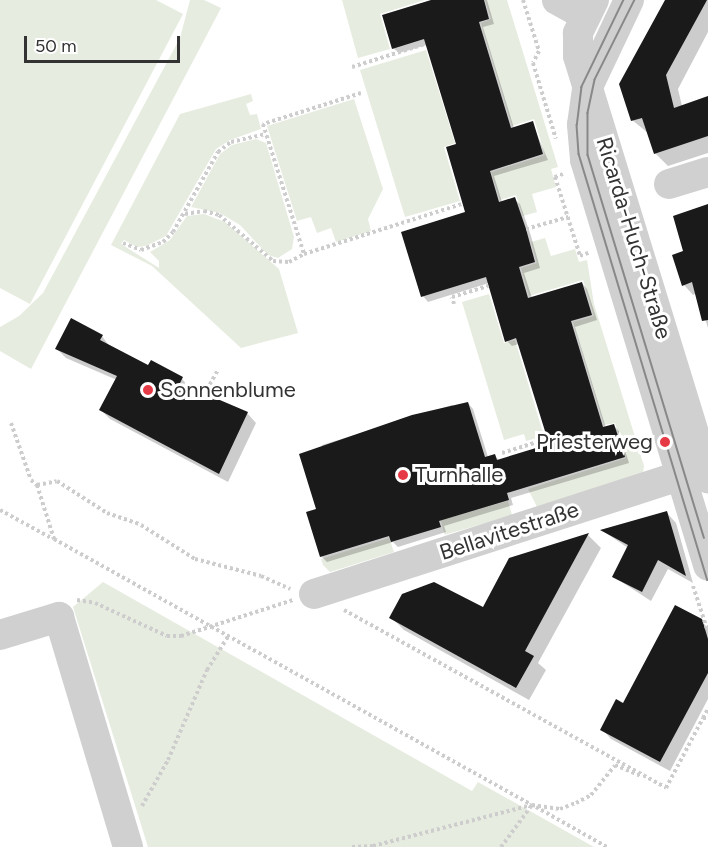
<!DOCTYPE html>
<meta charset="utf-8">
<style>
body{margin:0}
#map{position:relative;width:708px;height:847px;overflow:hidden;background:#fff;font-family:Figtree,sans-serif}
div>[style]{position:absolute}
.green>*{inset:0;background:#e6ecdf;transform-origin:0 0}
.shadow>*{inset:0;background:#0003}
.building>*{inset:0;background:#1a1a1a}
.path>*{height:4px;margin-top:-2px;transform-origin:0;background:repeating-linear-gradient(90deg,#cdcdcd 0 3px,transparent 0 6px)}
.minor>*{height:30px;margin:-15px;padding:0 15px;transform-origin:15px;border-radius:15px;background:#d0d0d0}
.tram>*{height:1.5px;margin:-0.75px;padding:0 0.75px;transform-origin:0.75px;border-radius:0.75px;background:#888}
.dots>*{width:16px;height:16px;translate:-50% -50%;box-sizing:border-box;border:3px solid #fff;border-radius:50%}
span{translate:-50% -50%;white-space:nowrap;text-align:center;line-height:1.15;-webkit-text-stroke:6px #fff;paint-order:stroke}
.street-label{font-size:22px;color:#333}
.poi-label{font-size:22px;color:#333}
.left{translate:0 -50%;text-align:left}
.right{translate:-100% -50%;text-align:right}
.scale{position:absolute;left:24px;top:36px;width:156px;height:27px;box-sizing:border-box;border:3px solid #333;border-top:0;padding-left:8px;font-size:18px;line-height:21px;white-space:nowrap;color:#333;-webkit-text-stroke:4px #fff;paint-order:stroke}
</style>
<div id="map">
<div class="green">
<i style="clip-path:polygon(0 0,156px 0,183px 14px,30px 304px,0 288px)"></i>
<i style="clip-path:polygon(190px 0,204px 0,221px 8px,31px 369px,0 351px,0 327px,19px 316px,43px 293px,180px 38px)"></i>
<i style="clip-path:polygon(342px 0,425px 0,380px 14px,390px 49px,358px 58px)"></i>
<i style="clip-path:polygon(485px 0,507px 0,558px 167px,551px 169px,556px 187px,532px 194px,537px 212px,523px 216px,516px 195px,500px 200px,491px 172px,545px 155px,534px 119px,512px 126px,481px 23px,491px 19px)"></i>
<i style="clip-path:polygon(426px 50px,455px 143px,444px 147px,460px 201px,405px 217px,360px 70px)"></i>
<i style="clip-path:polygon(251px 94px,253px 101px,246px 104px,250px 115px,257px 114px,261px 129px,230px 140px,216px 149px,166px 236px,146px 246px,137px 247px,124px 240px,121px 244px,159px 268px,159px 261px,150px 252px,170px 240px,187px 216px,204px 214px,225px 222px,279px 269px,298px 333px,241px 348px,152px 266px,111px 245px,180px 114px)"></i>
<i style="clip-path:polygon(354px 99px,383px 189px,368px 219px,371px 231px,336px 242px,331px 228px,317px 233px,311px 217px,297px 221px,267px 126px)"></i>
<i style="clip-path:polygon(256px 139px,266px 143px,294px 237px,292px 249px,278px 258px,268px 255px,240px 225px,220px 213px,191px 207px,220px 154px,232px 145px)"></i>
<i style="clip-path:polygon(545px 238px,551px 256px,575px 249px,579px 262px,587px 260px,594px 304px,644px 466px,643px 473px,537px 507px,528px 489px,626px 458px,615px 423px,604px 425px,573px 322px,594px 316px,583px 280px,529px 296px,521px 268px,537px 263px,531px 242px)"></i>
<i style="clip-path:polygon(489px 294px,504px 343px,515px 340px,544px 436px,526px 441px,524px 434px,504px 440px,462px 302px)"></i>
<i style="left:508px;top:501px;width:15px;height:70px;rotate:74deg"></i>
<i style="clip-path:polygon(389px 538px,394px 552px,330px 572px,323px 565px,321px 559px)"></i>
<i style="clip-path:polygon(103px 582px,472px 791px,478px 782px,594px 847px,148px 847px,73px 607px)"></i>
</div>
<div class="shadow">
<i style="clip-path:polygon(436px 0,487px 0,494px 24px,483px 27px,514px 128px,532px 123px,548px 160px,494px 176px,502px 202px,514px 199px,520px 204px,531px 236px,540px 268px,524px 273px,532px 298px,582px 283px,587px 289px,597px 320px,575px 327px,606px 428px,614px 426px,619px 431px,629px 463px,511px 498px,513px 505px,444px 526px,446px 532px,398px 547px,393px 542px,327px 562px,321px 556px,317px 510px,322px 445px,452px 405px,455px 407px,468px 403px,473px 409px,488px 457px,494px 455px,500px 461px,550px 445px,519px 344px,512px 346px,507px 341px,489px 283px,428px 302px,423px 296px,466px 213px,458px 145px,427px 45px,399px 53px,393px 48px)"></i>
<i style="clip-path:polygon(666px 0,708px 0,708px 32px,678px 89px,682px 106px,708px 98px,708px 153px,668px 166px,655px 153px,648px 133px,632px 120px)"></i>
<i style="clip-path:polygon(708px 206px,708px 328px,697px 293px,693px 295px,684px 285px,685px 252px)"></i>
<i style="clip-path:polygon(102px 336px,110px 347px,149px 367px,182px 379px,191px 389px,247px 413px,256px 423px,228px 482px,110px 419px,101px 410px,117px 380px,66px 358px,57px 349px)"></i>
<i style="clip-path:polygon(667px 513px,676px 523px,693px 583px,668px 569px,651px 601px,614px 577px,628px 548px,603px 531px)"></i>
<i style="clip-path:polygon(588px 535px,601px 548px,538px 663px,546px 670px,529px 700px,404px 630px,391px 617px,484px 609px,510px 559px)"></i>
<i style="clip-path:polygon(701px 621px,708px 628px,708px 699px,670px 771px,611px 739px,602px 729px)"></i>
</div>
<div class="building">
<i style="clip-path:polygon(431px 0,484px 0,489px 19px,479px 22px,511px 128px,533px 121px,543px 154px,490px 171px,499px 202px,515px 197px,526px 229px,535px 262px,519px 267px,528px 298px,582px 282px,592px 315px,571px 321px,603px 427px,614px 424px,625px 457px,507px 493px,509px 500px,439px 521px,441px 527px,391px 542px,389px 536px,320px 557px,306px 512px,316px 509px,299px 454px,412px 415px,468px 402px,485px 457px,495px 454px,497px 460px,549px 444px,516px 338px,505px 342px,486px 277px,421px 297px,401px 232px,465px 212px,446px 147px,456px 144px,424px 39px,392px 49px,382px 15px)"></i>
<i style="clip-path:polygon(665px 0,707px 0,666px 75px,674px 108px,708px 96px,708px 136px,654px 154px,642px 118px,631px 121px,619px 84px)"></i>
<i style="clip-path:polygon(708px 204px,708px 320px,702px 321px,692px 282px,682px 286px,672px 255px,683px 251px,673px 216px)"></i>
<i style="clip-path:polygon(71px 318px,103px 335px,100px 340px,148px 365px,151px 360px,183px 377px,180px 383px,248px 412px,219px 474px,99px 410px,117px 376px,55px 349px)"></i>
<i style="clip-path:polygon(667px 511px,686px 576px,658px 560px,642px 592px,612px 577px,628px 545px,600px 530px)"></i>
<i style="clip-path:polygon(589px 533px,525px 651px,534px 656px,516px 688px,389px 618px,402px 594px,434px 582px,483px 607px,509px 558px)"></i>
<i style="clip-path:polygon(675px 605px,702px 619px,708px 639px,708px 673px,660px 762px,600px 730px,616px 699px,623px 703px)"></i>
</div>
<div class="path">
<i style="left:523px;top:0;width:53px;rotate:72.6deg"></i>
<i style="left:539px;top:51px;width:13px;rotate:117deg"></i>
<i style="left:533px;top:63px;width:79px;rotate:73.2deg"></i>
<i style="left:352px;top:67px;width:77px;rotate:-17.5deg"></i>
<i style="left:361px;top:93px;width:103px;rotate:162.4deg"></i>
<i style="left:263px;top:124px;width:136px;rotate:72.5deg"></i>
<i style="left:304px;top:254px;width:166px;rotate:-17.6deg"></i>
<i style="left:563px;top:174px;width:9px;rotate:159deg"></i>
<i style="left:555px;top:177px;width:83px;rotate:72.4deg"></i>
<i style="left:580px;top:256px;width:9px;rotate:-21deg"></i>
<i style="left:185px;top:214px;width:19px;rotate:-9deg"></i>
<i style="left:204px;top:211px;width:16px;rotate:15deg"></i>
<i style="left:219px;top:215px;width:71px;rotate:40.4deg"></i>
<i style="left:273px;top:261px;width:16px;rotate:4deg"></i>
<i style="left:289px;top:262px;width:17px;rotate:-28deg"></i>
<i style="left:526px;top:229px;width:44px;rotate:-15.9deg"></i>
<i style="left:123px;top:243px;width:19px;rotate:21deg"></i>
<i style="left:141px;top:250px;width:23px;rotate:-20deg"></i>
<i style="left:163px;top:242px;width:14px;rotate:-45deg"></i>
<i style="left:173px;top:232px;width:92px;rotate:-60.6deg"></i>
<i style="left:218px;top:152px;width:16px;rotate:-38deg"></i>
<i style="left:231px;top:142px;width:36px;rotate:-13deg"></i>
<i style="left:454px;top:304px;width:7px;rotate:-106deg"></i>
<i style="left:452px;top:297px;width:38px;rotate:-17deg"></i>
<i style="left:204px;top:395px;width:29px;rotate:-61deg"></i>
<i style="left:11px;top:423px;width:60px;rotate:70.7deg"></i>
<i style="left:31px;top:480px;width:8px;rotate:40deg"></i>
<i style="left:37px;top:485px;width:20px;rotate:-11deg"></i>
<i style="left:57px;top:481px;width:59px;rotate:32.6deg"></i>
<i style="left:107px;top:513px;width:36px;rotate:19deg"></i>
<i style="left:141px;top:525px;width:64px;rotate:32.2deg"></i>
<i style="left:195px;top:559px;width:68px;rotate:14.4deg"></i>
<i style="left:261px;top:576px;width:32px;rotate:24deg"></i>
<i style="left:502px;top:453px;width:47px;rotate:-17.3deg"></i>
<i style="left:37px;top:485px;width:57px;rotate:72.5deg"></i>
<i style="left:54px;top:539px;width:547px;rotate:29.1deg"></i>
<i style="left:532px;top:805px;width:28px;rotate:8deg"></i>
<i style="left:560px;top:809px;width:17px;rotate:-21deg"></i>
<i style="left:576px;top:803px;width:17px;rotate:-28deg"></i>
<i style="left:591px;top:795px;width:38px;rotate:-51deg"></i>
<i style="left:615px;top:765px;width:28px;rotate:23deg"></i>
<i style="left:0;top:510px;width:60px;rotate:28.7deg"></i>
<i style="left:693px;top:586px;width:48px;rotate:71.9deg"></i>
<i style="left:77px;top:600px;width:18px;rotate:9deg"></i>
<i style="left:95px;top:603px;width:79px;rotate:24.6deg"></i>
<i style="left:167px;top:636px;width:14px"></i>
<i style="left:181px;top:636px;width:118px;rotate:-17.8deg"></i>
<i style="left:344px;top:610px;width:368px;rotate:28.9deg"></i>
<i style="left:703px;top:718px;width:10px;rotate:-61deg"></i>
<i style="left:666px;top:788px;width:79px;rotate:-62.1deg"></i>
<i style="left:703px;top:718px;width:5px"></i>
<i style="left:142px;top:806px;width:53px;rotate:-60.5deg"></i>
<i style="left:168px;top:760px;width:98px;rotate:-66.6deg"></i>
<i style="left:207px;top:670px;width:40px;rotate:-58deg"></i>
<i style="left:536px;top:807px;width:81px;rotate:29.4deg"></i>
<i style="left:352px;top:847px;width:21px;rotate:-3deg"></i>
<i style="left:373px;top:846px;width:164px;rotate:-14.5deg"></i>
<i style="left:501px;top:847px;width:52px;rotate:-53.6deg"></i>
</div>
<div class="minor">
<i style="left:557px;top:0;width:33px;rotate:29deg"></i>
<i style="left:594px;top:0;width:37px;rotate:116deg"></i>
<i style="left:578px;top:33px;width:23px;rotate:90deg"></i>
<i style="left:578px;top:56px;width:442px;rotate:72.9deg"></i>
<i style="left:629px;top:0;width:98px;rotate:115.3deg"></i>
<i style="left:587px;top:89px;width:36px;rotate:98deg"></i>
<i style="left:582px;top:125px;width:35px;rotate:85deg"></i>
<i style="left:585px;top:160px;width:424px;rotate:73.1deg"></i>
<i style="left:669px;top:184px;width:41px;rotate:-17.1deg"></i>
<i style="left:314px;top:594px;width:404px;rotate:-17.9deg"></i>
<i style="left:0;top:635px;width:62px;rotate:-17deg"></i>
<i style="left:59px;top:617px;width:240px;rotate:73.3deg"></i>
</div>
<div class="tram">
<i style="left:624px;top:0;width:97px;rotate:115.8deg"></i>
<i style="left:582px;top:87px;width:38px;rotate:97deg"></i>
<i style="left:577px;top:125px;width:29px;rotate:86deg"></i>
<i style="left:579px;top:154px;width:445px;rotate:73.2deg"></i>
<i style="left:635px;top:0;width:89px;rotate:116.6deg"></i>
<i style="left:595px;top:80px;width:34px;rotate:102deg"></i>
<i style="left:588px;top:113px;width:42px;rotate:90deg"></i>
<i style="left:588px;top:155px;width:400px;rotate:73.1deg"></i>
</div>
<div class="dots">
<i style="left:148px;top:390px;background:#e63946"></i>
<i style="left:665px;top:442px;background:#e63946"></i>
<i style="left:403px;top:475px;background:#e63946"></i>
</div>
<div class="street-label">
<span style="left:634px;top:238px;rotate:73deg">Ricarda-Huch-Straße</span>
<span style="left:509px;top:531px;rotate:-18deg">Bellavitestraße</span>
</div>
<div class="poi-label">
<span class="left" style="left:160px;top:390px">Sonnenblume</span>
<span class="right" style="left:653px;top:442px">Priesterweg</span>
<span class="left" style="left:415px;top:475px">Turnhalle</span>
</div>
<div class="scale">50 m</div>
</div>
